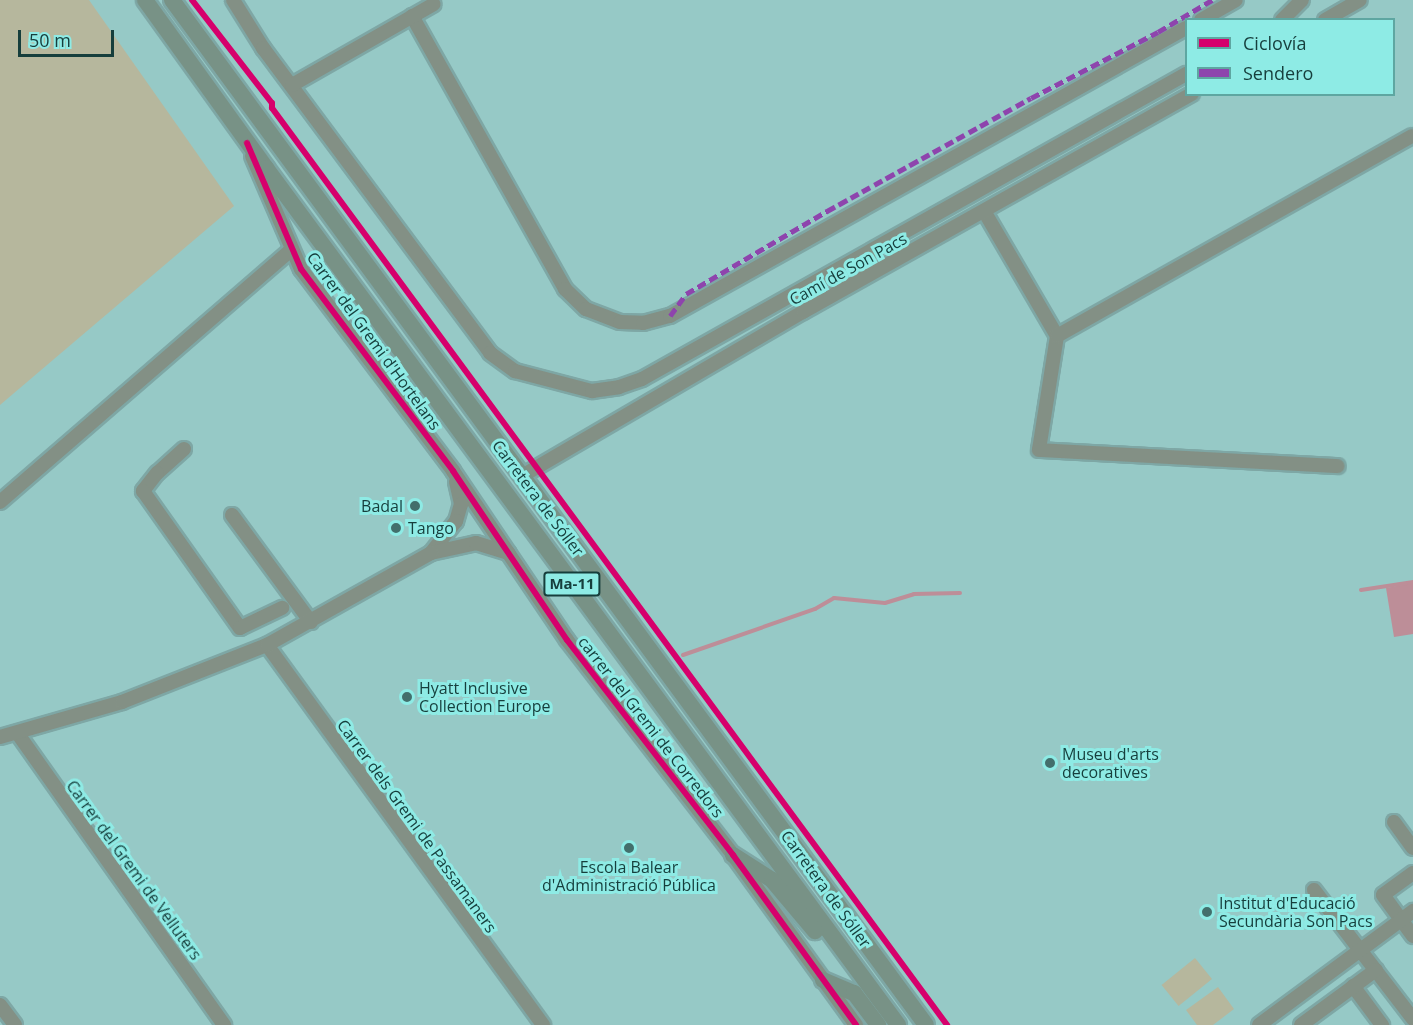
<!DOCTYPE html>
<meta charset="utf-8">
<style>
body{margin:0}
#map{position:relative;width:1413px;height:1025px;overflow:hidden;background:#96c9c6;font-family:"Open Sans",sans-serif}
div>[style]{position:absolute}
.green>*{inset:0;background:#b6b79d;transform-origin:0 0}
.water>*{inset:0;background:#bd8e98}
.stream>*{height:4px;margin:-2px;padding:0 2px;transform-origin:2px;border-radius:2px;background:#bd8e98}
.roads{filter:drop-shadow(2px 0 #7ea7a5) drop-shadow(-2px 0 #7ea7a5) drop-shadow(0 2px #7ea7a5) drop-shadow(0 -2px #7ea7a5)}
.minor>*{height:14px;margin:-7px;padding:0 7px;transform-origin:7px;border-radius:7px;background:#839085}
.major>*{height:16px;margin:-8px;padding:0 8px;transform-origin:8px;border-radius:8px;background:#789286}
.quiet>*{height:4.5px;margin-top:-2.25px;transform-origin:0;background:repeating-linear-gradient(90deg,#8e44ad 0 9px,transparent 0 13.5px)}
.cycleway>*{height:6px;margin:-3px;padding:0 3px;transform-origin:3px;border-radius:3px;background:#d6006c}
.dots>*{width:16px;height:16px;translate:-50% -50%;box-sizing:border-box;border:3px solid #8eebe5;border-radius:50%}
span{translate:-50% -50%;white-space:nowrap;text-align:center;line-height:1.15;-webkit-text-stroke:6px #8eebe5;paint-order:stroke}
.shield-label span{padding:2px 4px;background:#8eebe5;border:2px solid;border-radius:4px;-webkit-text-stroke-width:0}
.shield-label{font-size:15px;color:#163e3c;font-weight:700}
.street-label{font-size:16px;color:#163e3c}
.poi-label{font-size:16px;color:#163e3c}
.right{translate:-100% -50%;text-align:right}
.left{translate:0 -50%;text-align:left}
.legend{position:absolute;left:1185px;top:18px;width:210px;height:78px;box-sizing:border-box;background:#8eebe5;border:2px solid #5ea6a1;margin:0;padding:8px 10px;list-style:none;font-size:18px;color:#163e3c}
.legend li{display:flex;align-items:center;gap:12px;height:30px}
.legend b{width:30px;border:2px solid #5ea6a1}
.scale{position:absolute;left:18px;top:30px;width:96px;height:27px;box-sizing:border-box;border:3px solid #163e3c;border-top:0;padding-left:8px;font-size:18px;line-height:21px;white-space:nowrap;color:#163e3c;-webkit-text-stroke:4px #8eebe5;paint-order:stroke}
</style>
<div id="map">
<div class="green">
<i style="clip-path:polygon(0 0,89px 0,234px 206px,0 405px)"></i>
<i style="left:1195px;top:958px;width:27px;height:43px;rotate:51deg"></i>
<i style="clip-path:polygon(1218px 987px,1234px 1009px,1213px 1025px,1197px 1025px,1186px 1010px)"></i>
</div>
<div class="water">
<i style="clip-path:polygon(1413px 583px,1413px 634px,1394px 637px,1386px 588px)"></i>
</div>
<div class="stream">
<i style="left:1361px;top:590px;width:53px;rotate:-8.7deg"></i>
<i style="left:683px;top:655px;width:140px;rotate:-19.2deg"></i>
<i style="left:815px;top:609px;width:22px;rotate:-30deg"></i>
<i style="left:834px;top:598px;width:51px;rotate:5.6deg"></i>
<i style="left:885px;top:603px;width:30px;rotate:-17deg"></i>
<i style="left:914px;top:594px;width:46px;rotate:-1.2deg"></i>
</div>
<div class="roads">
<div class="minor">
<i style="left:233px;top:0;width:57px;rotate:58deg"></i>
<i style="left:263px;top:48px;width:380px;rotate:53.3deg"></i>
<i style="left:490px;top:353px;width:31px;rotate:36deg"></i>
<i style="left:515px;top:371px;width:80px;rotate:14.6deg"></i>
<i style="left:592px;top:391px;width:27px;rotate:-8deg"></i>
<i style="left:619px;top:387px;width:24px;rotate:-19deg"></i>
<i style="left:642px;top:379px;width:624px;rotate:-29.28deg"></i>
<i style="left:412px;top:16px;width:313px;rotate:60.7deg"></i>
<i style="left:565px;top:289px;width:29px;rotate:44deg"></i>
<i style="left:586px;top:309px;width:36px;rotate:21deg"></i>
<i style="left:620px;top:322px;width:23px;rotate:2deg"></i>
<i style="left:643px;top:323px;width:28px;rotate:-15deg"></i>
<i style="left:670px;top:316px;width:591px;rotate:-29.17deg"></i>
<i style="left:1201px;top:20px;width:40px;rotate:-29.7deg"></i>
<i style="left:1282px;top:20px;width:28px;rotate:-45deg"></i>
<i style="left:1325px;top:20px;width:40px;rotate:-29.7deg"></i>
<i style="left:292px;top:85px;width:163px;rotate:-29.7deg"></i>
<i style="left:252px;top:156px;width:123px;rotate:66.6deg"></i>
<i style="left:301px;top:269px;width:253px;rotate:53deg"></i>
<i style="left:453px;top:471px;width:204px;rotate:56deg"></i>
<i style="left:567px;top:640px;width:272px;rotate:52.3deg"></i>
<i style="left:733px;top:855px;width:210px;rotate:54.1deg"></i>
<i style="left:984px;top:211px;width:145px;rotate:59.7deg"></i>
<i style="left:1057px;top:336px;width:115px;rotate:99deg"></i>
<i style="left:1039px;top:450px;width:299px;rotate:3.1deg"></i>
<i style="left:1057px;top:336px;width:407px;rotate:-29.4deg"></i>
<i style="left:184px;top:449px;width:36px;rotate:138deg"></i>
<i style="left:157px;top:473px;width:23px;rotate:128deg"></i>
<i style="left:143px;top:491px;width:168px;rotate:54.7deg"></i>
<i style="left:240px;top:628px;width:47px;rotate:-25.5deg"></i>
<i style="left:522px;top:476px;width:325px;rotate:-30.3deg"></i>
<i style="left:803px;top:312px;width:446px;rotate:-29.3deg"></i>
<i style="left:456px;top:482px;width:23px;rotate:77deg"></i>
<i style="left:461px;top:504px;width:18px;rotate:106deg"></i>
<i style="left:456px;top:521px;width:41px;rotate:128deg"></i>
<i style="left:431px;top:553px;width:46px;rotate:-12.5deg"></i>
<i style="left:476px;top:543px;width:34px;rotate:17deg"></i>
<i style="left:0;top:502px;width:386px;rotate:-40.9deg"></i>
<i style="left:232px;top:515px;width:133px;rotate:53.6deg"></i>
<i style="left:267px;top:645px;width:470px;rotate:54deg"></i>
<i style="left:18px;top:734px;width:357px;rotate:54.7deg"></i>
<i style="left:0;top:737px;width:127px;rotate:-16deg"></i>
<i style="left:122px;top:702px;width:156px;rotate:-21.5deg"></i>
<i style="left:267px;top:645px;width:188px;rotate:-29.3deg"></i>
<i style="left:1394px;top:822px;width:32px;rotate:54deg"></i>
<i style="left:1413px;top:873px;width:37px;rotate:144deg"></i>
<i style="left:1383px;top:895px;width:51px;rotate:53.8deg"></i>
<i style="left:1314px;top:890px;width:163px;rotate:52.5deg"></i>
<i style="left:1353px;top:986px;width:49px;rotate:53.4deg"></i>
<i style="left:0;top:1005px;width:25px;rotate:53deg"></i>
<i style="left:1259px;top:1025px;width:192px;rotate:-36.5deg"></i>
<i style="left:1301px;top:1025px;width:93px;rotate:-36.3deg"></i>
</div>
<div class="major">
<i style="left:145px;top:0;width:207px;rotate:54.2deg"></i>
<i style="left:266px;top:168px;width:1065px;rotate:53.59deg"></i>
<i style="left:172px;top:0;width:1272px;rotate:53.66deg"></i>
<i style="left:733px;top:855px;width:46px;rotate:32.7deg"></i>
<i style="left:772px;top:880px;width:67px;rotate:49.9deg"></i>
<i style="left:823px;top:980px;width:34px;rotate:23deg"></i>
<i style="left:854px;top:993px;width:40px;rotate:53deg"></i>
</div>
</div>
<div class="quiet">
<i style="left:670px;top:316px;width:27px;rotate:-54deg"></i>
<i style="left:686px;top:294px;width:164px;rotate:-30.5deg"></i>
<i style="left:827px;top:211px;width:233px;rotate:-29deg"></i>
<i style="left:1031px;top:98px;width:143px;rotate:-27.5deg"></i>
<i style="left:1158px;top:32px;width:63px;rotate:-30.7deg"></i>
</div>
<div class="cycleway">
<i style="left:192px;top:0;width:130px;rotate:52.2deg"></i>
<i style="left:272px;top:103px;width:5px;rotate:90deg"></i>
<i style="left:272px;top:108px;width:1139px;rotate:53.64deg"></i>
<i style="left:247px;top:143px;width:137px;rotate:66.8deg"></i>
<i style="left:301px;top:269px;width:253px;rotate:53deg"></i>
<i style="left:453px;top:471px;width:204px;rotate:56deg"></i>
<i style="left:567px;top:640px;width:272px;rotate:52.3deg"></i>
<i style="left:733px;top:855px;width:210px;rotate:54.1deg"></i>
</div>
<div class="dots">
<i style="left:415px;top:506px;background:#436f6c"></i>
<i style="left:396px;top:528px;background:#436f6c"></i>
<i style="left:407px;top:697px;background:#436f6c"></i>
<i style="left:1050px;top:763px;background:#436f6c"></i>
<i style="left:629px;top:848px;background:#436f6c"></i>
<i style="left:1207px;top:912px;background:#436f6c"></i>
</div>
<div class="shield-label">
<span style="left:572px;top:584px">Ma-11</span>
</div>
<div class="street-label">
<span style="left:848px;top:269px;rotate:-29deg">Camí de Son Pacs</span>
<span style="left:374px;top:341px;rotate:54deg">Carrer del Gremi d'Hortelans</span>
<span style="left:538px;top:498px;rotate:53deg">Carretera de Sóller</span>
<span style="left:651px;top:727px;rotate:52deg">carrer del Gremi de Corredors</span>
<span style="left:417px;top:826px;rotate:54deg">Carrer dels Gremi de Passamaners</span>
<span style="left:134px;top:870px;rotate:54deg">Carrer del Gremi de Velluters</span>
<span style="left:826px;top:889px;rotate:54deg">Carretera de Sóller</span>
</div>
<div class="poi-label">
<span class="right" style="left:403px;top:506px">Badal</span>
<span class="left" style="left:408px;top:528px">Tango</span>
<span class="left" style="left:419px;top:697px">Hyatt Inclusive<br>Collection Europe</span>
<span class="left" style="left:1062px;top:763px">Museu d'arts<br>decoratives</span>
<span style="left:629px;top:876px">Escola Balear<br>d'Administració Pública</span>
<span class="left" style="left:1219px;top:912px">Institut d'Educació<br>Secundària Son Pacs</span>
</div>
<ul class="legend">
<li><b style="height:8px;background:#d6006c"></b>Ciclovía</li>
<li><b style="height:8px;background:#8e44ad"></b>Sendero</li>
</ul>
<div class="scale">50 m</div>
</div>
